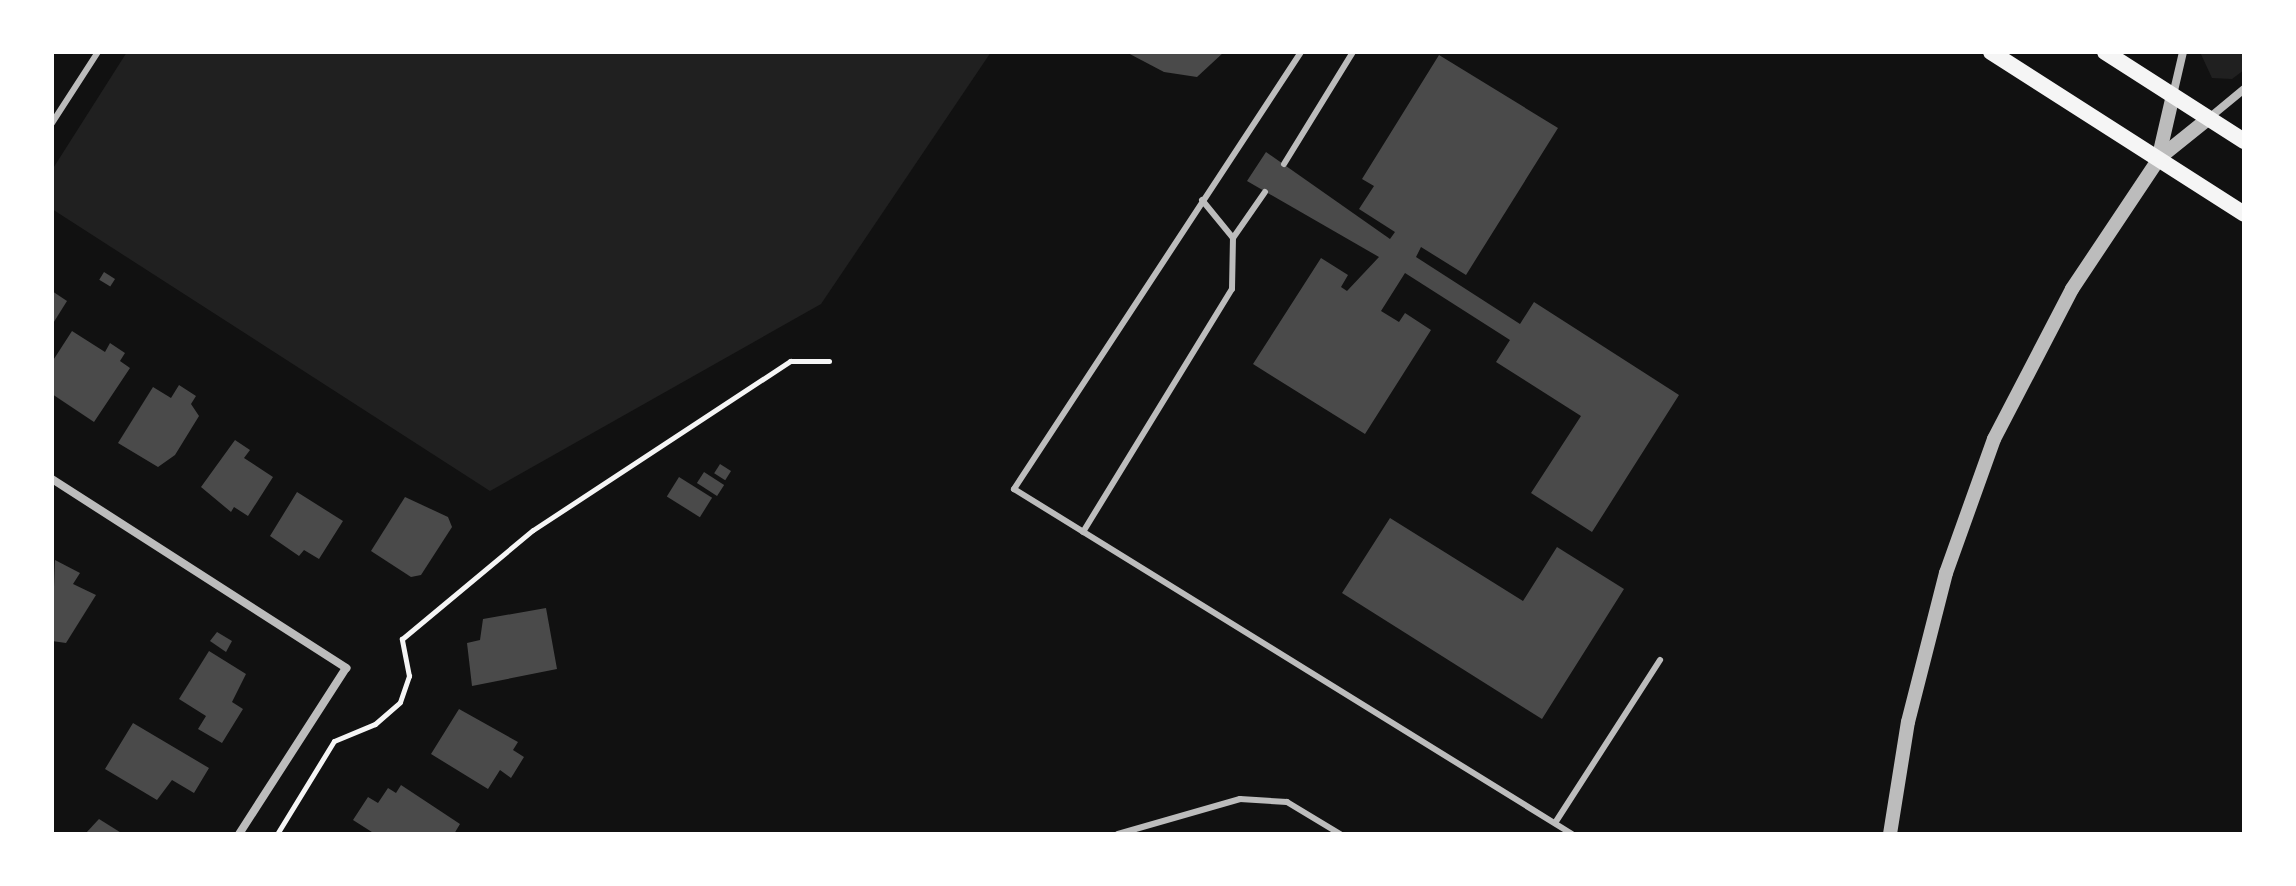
<!DOCTYPE html>
<style>
body{margin:0}
#map{position:relative;width:2296px;height:886px;overflow:hidden;background:#111;font-family:"Noto Sans",sans-serif}
div>[style]{position:absolute}
.green>*{inset:0;background:#202020}
.building>*{inset:0;background:#4a4a4a;transform-origin:0 0}
.path>*{height:5px;margin:-2.5px;padding:0 2.5px;transform-origin:2.5px;border-radius:2.5px;background:#f5f5f5}
.service>*{height:6px;margin:-3px;padding:0 3px;transform-origin:3px;border-radius:3px;background:#bcbcbc}
.minor>*{height:8px;margin:-4px;padding:0 4px;transform-origin:4px;border-radius:4px;background:#bcbcbc}
.tertiary>*{height:14px;margin:-7px;padding:0 7px;transform-origin:7px;border-radius:7px;background:#bcbcbc}
.secondary>*{height:16px;margin:-8px;padding:0 8px;transform-origin:8px;border-radius:8px;background:#f5f5f5}
span{translate:-50% -50%;white-space:nowrap;text-align:center;line-height:1.15;-webkit-text-stroke:8px #fff;paint-order:stroke}
.frame{position:absolute;inset:0;border:54px solid #fff;pointer-events:none}
</style>
<div id="map">
<div class="green">
<i style="clip-path:polygon(127px 52px,991px 52px,821px 304px,490px 491px,52px 209px,52px 170px)"></i>
<i style="clip-path:polygon(2200px 52px,2244px 52px,2244px 70px,2232px 79px,2212px 78px)"></i>
</div>
<div class="building">
<i style="clip-path:polygon(1126px 52px,1224px 52px,1197px 77px,1164px 72px)"></i>
<i style="clip-path:polygon(1439px 55px,1558px 128px,1466px 275px,1421px 247px,1416px 257px,1520px 324px,1534px 302px,1679px 395px,1592px 532px,1531px 493px,1581px 416px,1496px 362px,1510px 340px,1405px 273px,1381px 311px,1399px 322px,1405px 313px,1431px 330px,1365px 434px,1253px 364px,1321px 258px,1348px 275px,1341px 287px,1347px 291px,1379px 257px,1247px 181px,1266px 152px,1390px 239px,1395px 232px,1359px 209px,1374px 186px,1362px 179px)"></i>
<i style="left:104px;top:272px;width:13px;height:9px;rotate:32deg"></i>
<i style="clip-path:polygon(52px 291px,67px 301px,52px 325px)"></i>
<i style="clip-path:polygon(72px 331px,105px 352px,110px 343px,125px 353px,120px 361px,130px 368px,94px 422px,52px 394px,52px 362px)"></i>
<i style="clip-path:polygon(179px 385px,196px 396px,191px 404px,199px 416px,175px 455px,158px 467px,118px 443px,153px 387px,171px 398px)"></i>
<i style="clip-path:polygon(235px 440px,250px 450px,244px 458px,273px 477px,248px 516px,234px 507px,231px 512px,201px 487px)"></i>
<i style="left:720px;top:464px;width:13px;height:11px;rotate:32deg"></i>
<i style="left:704px;top:472px;width:24px;height:13px;rotate:33deg"></i>
<i style="left:679px;top:477px;width:39px;height:23px;rotate:32deg"></i>
<i style="clip-path:polygon(297px 492px,343px 521px,319px 559px,304px 550px,299px 556px,270px 536px)"></i>
<i style="clip-path:polygon(405px 497px,448px 517px,452px 527px,421px 575px,411px 577px,371px 551px)"></i>
<i style="clip-path:polygon(1390px 518px,1523px 601px,1557px 547px,1624px 589px,1542px 719px,1342px 593px)"></i>
<i style="clip-path:polygon(55px 560px,80px 573px,73px 584px,96px 595px,66px 643px,52px 641px)"></i>
<i style="clip-path:polygon(546px 608px,557px 669px,472px 686px,467px 643px,480px 640px,483px 619px)"></i>
<i style="clip-path:polygon(217px 632px,232px 641px,226px 652px,210px 641px)"></i>
<i style="clip-path:polygon(209px 651px,246px 674px,232px 702px,243px 709px,222px 743px,198px 729px,206px 716px,179px 699px)"></i>
<i style="clip-path:polygon(459px 709px,518px 742px,513px 750px,524px 757px,511px 778px,500px 770px,488px 789px,431px 754px)"></i>
<i style="clip-path:polygon(133px 723px,209px 768px,194px 793px,172px 780px,157px 800px,105px 769px)"></i>
<i style="clip-path:polygon(401px 785px,460px 824px,454px 834px,375px 834px,353px 820px,368px 797px,378px 803px,388px 788px,396px 793px)"></i>
<i style="clip-path:polygon(99px 819px,123px 834px,85px 834px)"></i>
</div>
<div class="path">
<i style="left:277px;top:834px;width:109px;rotate:-58.5deg"></i>
<i style="left:334px;top:741px;width:44px;rotate:-22.5deg"></i>
<i style="left:375px;top:724px;width:33px;rotate:-41deg"></i>
<i style="left:400px;top:702px;width:28px;rotate:-71deg"></i>
<i style="left:409px;top:676px;width:38px;rotate:-101deg"></i>
<i style="left:402px;top:639px;width:170px;rotate:-39.8deg"></i>
<i style="left:533px;top:530px;width:308px;rotate:-33.3deg"></i>
<i style="left:790px;top:361px;width:39px"></i>
</div>
<div class="service">
<i style="left:1301px;top:52px;width:523px;rotate:123.29deg"></i>
<i style="left:1014px;top:489px;width:656px;rotate:31.73deg"></i>
<i style="left:52px;top:123px;width:85px;rotate:-57.1deg"></i>
<i style="left:1284px;top:164px;width:132px;rotate:-58.4deg"></i>
<i style="left:1202px;top:200px;width:49px;rotate:50.8deg"></i>
<i style="left:1083px;top:532px;width:285px;rotate:-58.5deg"></i>
<i style="left:1232px;top:289px;width:51px;rotate:-88.9deg"></i>
<i style="left:1233px;top:238px;width:56px;rotate:-55.2deg"></i>
<i style="left:1555px;top:823px;width:194px;rotate:-57.2deg"></i>
<i style="left:1118px;top:834px;width:127px;rotate:-16deg"></i>
<i style="left:1240px;top:799px;width:47px;rotate:3.7deg"></i>
<i style="left:1287px;top:802px;width:62px;rotate:31.1deg"></i>
</div>
<div class="minor">
<i style="left:2173px;top:95px;width:44px;rotate:-76.9deg"></i>
<i style="left:2209px;top:118px;width:45px;rotate:-39.6deg"></i>
<i style="left:52px;top:479px;width:350px;rotate:32.7deg"></i>
<i style="left:346px;top:668px;width:197px;rotate:122.8deg"></i>
</div>
<div class="tertiary">
<i style="left:2158px;top:159px;width:65px;rotate:-38.8deg"></i>
<i style="left:1890px;top:834px;width:113px;rotate:-80.9deg"></i>
<i style="left:1908px;top:722px;width:154px;rotate:-75.7deg"></i>
<i style="left:1946px;top:573px;width:142px;rotate:-70.3deg"></i>
<i style="left:1994px;top:439px;width:169px;rotate:-62.5deg"></i>
<i style="left:2072px;top:289px;width:155px;rotate:-56.3deg"></i>
<i style="left:2158px;top:160px;width:67px;rotate:-77deg"></i>
</div>
<div class="secondary">
<i style="left:1991px;top:52px;width:300px;rotate:32.6deg"></i>
<i style="left:2105px;top:52px;width:165px;rotate:32.6deg"></i>
</div>
<div class="frame"></div>
</div>
